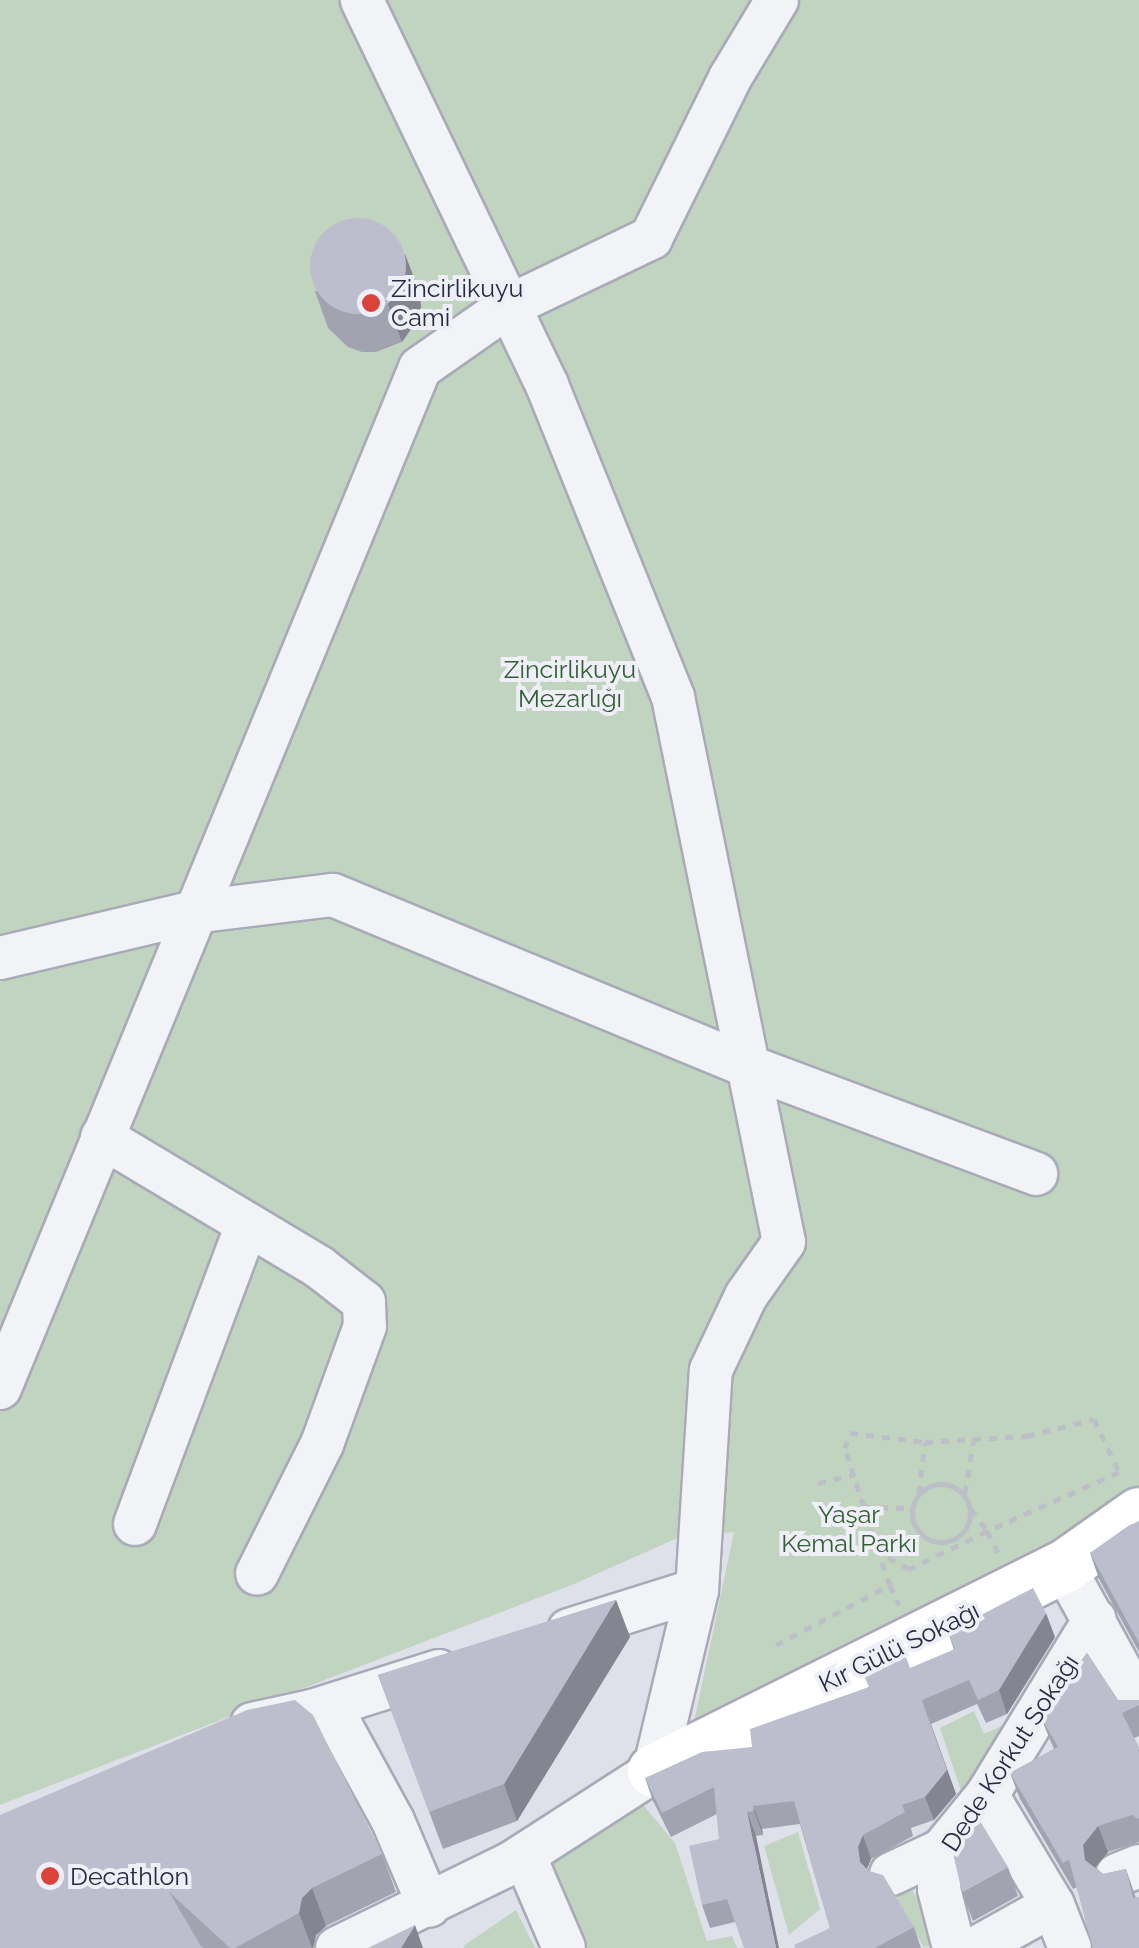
<!DOCTYPE html>
<meta charset="utf-8">
<style>
body{margin:0}
#map{position:relative;width:1139px;height:1948px;overflow:hidden;background:#dfe1ea;font-family:Raleway,sans-serif}
div>[style]{position:absolute}
.green>*{inset:0;background:#c0d4bf}
.path>*{height:5px;margin-top:-2.5px;transform-origin:0;background:repeating-linear-gradient(90deg,#bdbfc8 0 8px,transparent 0 16px)}
.path>.ring{margin:-2.5px;padding:0;box-sizing:content-box;background:none;border:5px solid #bdbfc8;border-radius:50%}
.roads{filter:drop-shadow(2px 0 #a8aab8) drop-shadow(-2px 0 #a8aab8) drop-shadow(0 2px #a8aab8) drop-shadow(0 -2px #a8aab8)}
.minor>*{height:42px;margin:-21px;padding:0 21px;transform-origin:21px;border-radius:21px;background:#f2f3f7}
.major>*{height:52px;margin:-26px;padding:0 26px;transform-origin:26px;border-radius:26px;background:#fff}
.wall>*{inset:0;background:#a2a3b0}
.shaded-wall>*{inset:0;background:#848590}
.building>*{inset:0;background:#bcbecd}
.round{border-radius:50%}
.dots>*{width:28px;height:28px;translate:-50% -50%;box-sizing:border-box;border:5px solid #eff0f7;border-radius:50%}
span{translate:-50% -50%;white-space:nowrap;text-align:center;line-height:1.15;-webkit-text-stroke:8px #eff0f7;paint-order:stroke}
.poi-label{font-size:25px;color:#262b42}
.left{translate:0 -50%;text-align:left}
.park-label{font-size:25px;color:#325f34}
.street-label{font-size:25px;color:#262b42}
</style>
<div id="map">
<div class="green">
<i style="clip-path:polygon(0 0,1139px 0,1139px 1500px,690px 1741px,734px 1532px,682px 1536px,574px 1584px,0 1805px)"></i>
<i style="clip-path:polygon(974px 1711px,984px 1734px,1026px 1715px,966px 1806px,940px 1728px)"></i>
<i style="clip-path:polygon(639px 1800px,675px 1843px,707px 1941px,732px 1936px,737px 1948px,577px 1948px,545px 1877px,551px 1853px)"></i>
<i style="clip-path:polygon(798px 1832px,820px 1909px,789px 1935px,764px 1846px)"></i>
<i style="clip-path:polygon(888px 1882px,908px 1882px,940px 1940px,924px 1948px)"></i>
<i style="clip-path:polygon(516px 1910px,535px 1948px,463px 1948px,465px 1945px)"></i>
</div>
<div class="path">
<i style="left:818px;top:1483px;width:37px;rotate:-13deg"></i>
<i class="ring" style="left:912px;top:1484px;width:53px;height:53px"></i>
<i style="left:919px;top:1493px;width:51px;rotate:-83.3deg"></i>
<i style="left:965px;top:1493px;width:55px;rotate:-80.5deg"></i>
<i style="left:864px;top:1507px;width:47px;rotate:1.2deg"></i>
<i style="left:971px;top:1509px;width:27px;rotate:54deg"></i>
<i style="left:987px;top:1531px;width:87px;rotate:154deg"></i>
<i style="left:909px;top:1569px;width:35px;rotate:-151deg"></i>
<i style="left:878px;top:1552px;width:109px;rotate:-107.6deg"></i>
<i style="left:845px;top:1448px;width:16px;rotate:-72deg"></i>
<i style="left:850px;top:1433px;width:76px;rotate:6.8deg"></i>
<i style="left:925px;top:1442px;width:102px;rotate:-3.4deg"></i>
<i style="left:1027px;top:1436px;width:69px;rotate:-14.2deg"></i>
<i style="left:1094px;top:1419px;width:59px;rotate:64.7deg"></i>
<i style="left:1119px;top:1472px;width:145px;rotate:155.9deg"></i>
<i style="left:987px;top:1531px;width:29px;rotate:63deg"></i>
<i style="left:890px;top:1585px;width:22px;rotate:66deg"></i>
<i style="left:776px;top:1645px;width:129px;rotate:-27.8deg"></i>
<i style="left:890px;top:1585px;width:33px;rotate:-110deg"></i>
</div>
<div class="roads">
<div class="minor">
<i style="left:0;top:958px;width:199px;rotate:-13.3deg"></i>
<i style="left:194px;top:912px;width:140px;rotate:-7deg"></i>
<i style="left:333px;top:895px;width:446px;rotate:22.4deg"></i>
<i style="left:745px;top:1065px;width:311px;rotate:20.5deg"></i>
<i style="left:102px;top:1137px;width:253px;rotate:30.9deg"></i>
<i style="left:319px;top:1267px;width:57px;rotate:37.9deg"></i>
<i style="left:364px;top:1302px;width:24px;rotate:88deg"></i>
<i style="left:365px;top:1326px;width:126px;rotate:110deg"></i>
<i style="left:322px;top:1444px;width:145px;rotate:116.6deg"></i>
<i style="left:0;top:1388px;width:1103px;rotate:-67.62deg"></i>
<i style="left:420px;top:368px;width:106px;rotate:-35deg"></i>
<i style="left:507px;top:307px;width:160px;rotate:-25.6deg"></i>
<i style="left:651px;top:238px;width:178px;rotate:-63.7deg"></i>
<i style="left:730px;top:78px;width:91px;rotate:-58.9deg"></i>
<i style="left:135px;top:1524px;width:320px;rotate:-69.5deg"></i>
<i style="left:1064px;top:1567px;width:156px;rotate:61.3deg"></i>
<i style="left:569px;top:1630px;width:134px;rotate:-17.4deg"></i>
<i style="left:312px;top:1711px;width:133px;rotate:-17.5deg"></i>
<i style="left:252px;top:1724px;width:61px;rotate:-12.2deg"></i>
<i style="left:312px;top:1711px;width:33px;rotate:27deg"></i>
<i style="left:341px;top:1726px;width:108px;rotate:61.3deg"></i>
<i style="left:393px;top:1821px;width:92px;rotate:67deg"></i>
<i style="left:987px;top:1795px;width:128px;rotate:59deg"></i>
<i style="left:1053px;top:1905px;width:46px;rotate:68.4deg"></i>
<i style="left:524px;top:1855px;width:101px;rotate:66.7deg"></i>
<i style="left:891px;top:1874px;width:56px;rotate:-25.2deg"></i>
<i style="left:1117px;top:1875px;width:24px;rotate:-22deg"></i>
<i style="left:337px;top:1948px;width:196px;rotate:-26deg"></i>
<i style="left:513px;top:1862px;width:168px;rotate:-32.8deg"></i>
<i style="left:654px;top:1771px;width:186px;rotate:-76.6deg"></i>
<i style="left:697px;top:1590px;width:220px;rotate:-86.4deg"></i>
<i style="left:711px;top:1370px;width:82px;rotate:-64.7deg"></i>
<i style="left:746px;top:1296px;width:66px;rotate:-54.9deg"></i>
<i style="left:784px;top:1242px;width:556px;rotate:-101.51deg"></i>
<i style="left:673px;top:697px;width:336px;rotate:-112deg"></i>
<i style="left:547px;top:385px;width:427px;rotate:-115.7deg"></i>
<i style="left:954px;top:1948px;width:61px;rotate:-104.3deg"></i>
<i style="left:939px;top:1889px;width:39px;rotate:-86deg"></i>
<i style="left:942px;top:1850px;width:71px;rotate:-50.7deg"></i>
<i style="left:987px;top:1795px;width:206px;rotate:-58.5deg"></i>
<i style="left:976px;top:1948px;width:88px;rotate:-29.2deg"></i>
</div>
<div class="major">
<i style="left:654px;top:1771px;width:458px;rotate:-26.5deg"></i>
<i style="left:1064px;top:1567px;width:92px;rotate:-35.2deg"></i>
</div>
</div>
<div class="wall">
<i style="clip-path:polygon(315px 291px,419px 291px,421px 306px,418px 319px,402px 342px,376px 352px,362px 352px,348px 347px,328px 328px)"></i>
<i style="clip-path:polygon(1139px 1521px,1139px 1652px,1099px 1579px,1090px 1553px)"></i>
<i style="clip-path:polygon(616px 1600px,630px 1637px,517px 1821px,443px 1849px,378px 1675px)"></i>
<i style="clip-path:polygon(948px 1632px,1055px 1637px,1007px 1714px,986px 1723px,977px 1704px,931px 1724px,956px 1794px,934px 1820px,911px 1828px,913px 1836px,871px 1859px,867px 1869px,914px 1927px,921px 1948px,795px 1948px,830px 1928px,800px 1824px,762px 1829px,763px 1835px,756px 1836px,735px 1922px,710px 1928px,702px 1905px,719px 1839px,717px 1814px,671px 1837px,653px 1801px,645px 1778px,752px 1747px,869px 1687px,954px 1650px)"></i>
<i style="clip-path:polygon(1087px 1653px,1118px 1700px,1139px 1700px,1139px 1736px,1134px 1738px,1139px 1748px,1139px 1842px,1108px 1852px,1095px 1867px,1103px 1874px,1126px 1869px,1136px 1898px,1139px 1898px,1139px 1948px,1093px 1948px,1077px 1887px,1073px 1889px,1020px 1799px,1010px 1773px,1054px 1749px,1040px 1716px)"></i>
<i style="clip-path:polygon(0 1815px,382px 1854px,396px 1892px,326px 1926px,316px 1935px,313px 1948px,203px 1948px)"></i>
<i style="clip-path:polygon(1008px 1867px,1018px 1896px,973px 1921px,962px 1892px)"></i>
</div>
<div class="shaded-wall">
<i style="clip-path:polygon(405px 254px,419px 291px,421px 306px,418px 319px,402px 342px,388px 304px)"></i>
<i style="clip-path:polygon(616px 1600px,630px 1637px,517px 1821px,504px 1784px)"></i>
<i style="clip-path:polygon(1046px 1613px,1055px 1637px,1007px 1714px,999px 1690px)"></i>
<i style="clip-path:polygon(922px 1700px,956px 1794px,934px 1820px,925px 1797px)"></i>
<i style="clip-path:polygon(753px 1806px,762px 1829px,763px 1835px,754px 1811px)"></i>
<i style="clip-path:polygon(747px 1812px,756px 1836px,779px 1948px,776px 1948px)"></i>
<i style="clip-path:polygon(1098px 1826px,1108px 1852px,1092px 1871px,1085px 1860px,1083px 1845px)"></i>
<i style="clip-path:polygon(863px 1835px,871px 1859px,866px 1871px,860px 1862px,858px 1847px)"></i>
<i style="clip-path:polygon(312px 1888px,326px 1926px,316px 1935px,313px 1948px,312px 1948px,299px 1913px,302px 1898px)"></i>
<i style="clip-path:polygon(415px 1925px,423px 1948px,401px 1948px)"></i>
</div>
<div class="building">
<i class="round" style="left:310px;top:218px;width:96px;height:96px"></i>
<i style="clip-path:polygon(1139px 1521px,1139px 1643px,1090px 1553px,1128px 1526px)"></i>
<i style="clip-path:polygon(1033px 1588px,1046px 1613px,999px 1690px,978px 1700px,969px 1680px,922px 1700px,947px 1770px,925px 1797px,902px 1805px,905px 1812px,863px 1835px,858px 1847px,860px 1862px,869px 1871px,883px 1875px,914px 1927px,875px 1948px,795px 1948px,794px 1945px,830px 1928px,794px 1801px,753px 1806px,754px 1811px,747px 1812px,776px 1948px,744px 1948px,727px 1899px,702px 1905px,689px 1846px,719px 1839px,714px 1787px,662px 1813px,645px 1778px,702px 1752px,752px 1747px,750px 1729px,869px 1687px,863px 1673px,906px 1657px,910px 1668px,955px 1649px,948px 1632px)"></i>
<i style="clip-path:polygon(616px 1600px,504px 1784px,429px 1812px,378px 1675px)"></i>
<i style="clip-path:polygon(1087px 1653px,1118px 1700px,1139px 1700px,1139px 1705px,1122px 1713px,1139px 1748px,1139px 1819px,1132px 1815px,1098px 1826px,1083px 1845px,1085px 1860px,1103px 1874px,1126px 1869px,1133px 1898px,1139px 1897px,1139px 1948px,1093px 1948px,1069px 1860px,1063px 1863px,1010px 1773px,1058px 1747px,1040px 1716px)"></i>
<i style="clip-path:polygon(295px 1700px,313px 1715px,382px 1854px,312px 1888px,302px 1898px,299px 1913px,235px 1948px,230px 1948px,169px 1892px,202px 1948px,0 1948px,0 1815px,247px 1710px)"></i>
<i style="clip-path:polygon(980px 1821px,1008px 1867px,962px 1892px,954px 1858px,956px 1835px)"></i>
<i style="clip-path:polygon(415px 1925px,401px 1948px,368px 1948px)"></i>
</div>
<div class="dots">
<i style="left:371px;top:303px;background:#da4339"></i>
<i style="left:50px;top:1876px;background:#da4339"></i>
</div>
<div class="poi-label">
<span class="left" style="left:391px;top:303px">Zincirlikuyu<br>Cami</span>
<span class="left" style="left:70px;top:1876px">Decathlon</span>
</div>
<div class="park-label">
<span style="left:570px;top:684px">Zincirlikuyu<br>Mezarlığı</span>
<span style="left:849px;top:1529px">Yaşar<br>Kemal Parkı</span>
</div>
<div class="street-label">
<span style="left:899px;top:1647px;rotate:-26deg">Kır Gülü Sokağı</span>
<span style="left:1010px;top:1753px;rotate:-57deg">Dede Korkut Sokağı</span>
</div>
</div>
